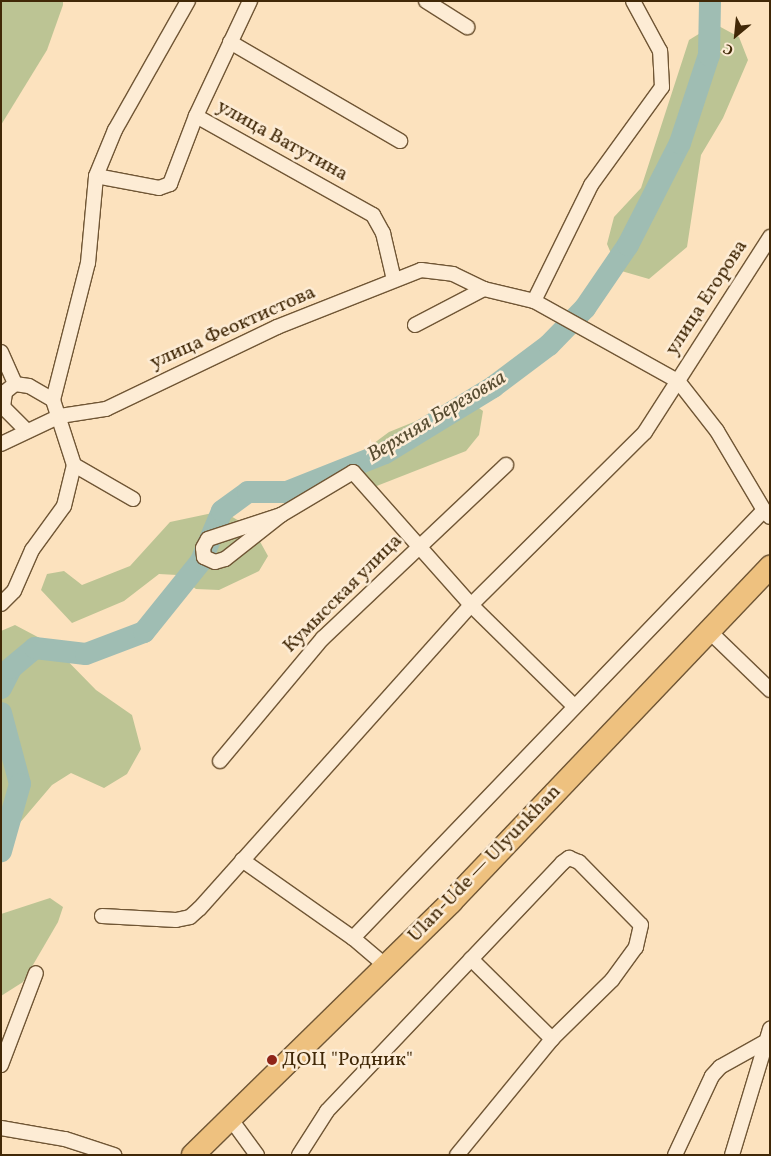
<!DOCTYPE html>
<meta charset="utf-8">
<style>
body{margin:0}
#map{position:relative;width:771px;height:1156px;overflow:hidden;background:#fce2be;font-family:Vollkorn,serif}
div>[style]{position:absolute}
.green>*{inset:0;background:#bcc494}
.river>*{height:22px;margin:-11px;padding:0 11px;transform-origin:11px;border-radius:11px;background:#9fbdb3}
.roads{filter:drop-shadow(1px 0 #705635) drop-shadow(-1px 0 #705635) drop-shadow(0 1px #705635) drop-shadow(0 -1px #705635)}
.minor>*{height:14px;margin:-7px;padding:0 7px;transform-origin:7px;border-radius:7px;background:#fdecd5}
.primary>*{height:22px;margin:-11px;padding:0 11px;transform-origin:11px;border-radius:11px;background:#eec17f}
.dots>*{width:14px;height:14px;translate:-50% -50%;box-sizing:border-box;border:2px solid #fdecd5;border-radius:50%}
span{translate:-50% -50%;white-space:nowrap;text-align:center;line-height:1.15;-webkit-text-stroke:5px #fdecd5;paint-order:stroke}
.street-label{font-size:20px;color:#412807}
.poi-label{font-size:20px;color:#412807}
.left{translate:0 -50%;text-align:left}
.water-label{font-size:21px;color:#584d32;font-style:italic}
.frame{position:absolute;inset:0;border:2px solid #412807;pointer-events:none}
.north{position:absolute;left:711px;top:10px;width:50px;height:50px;-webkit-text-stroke:4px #fdecd5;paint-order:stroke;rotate:208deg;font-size:14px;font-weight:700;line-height:20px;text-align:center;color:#412807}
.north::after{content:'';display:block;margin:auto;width:18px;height:22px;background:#412807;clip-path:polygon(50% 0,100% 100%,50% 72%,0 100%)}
</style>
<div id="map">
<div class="green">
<i style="clip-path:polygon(1px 1px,63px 1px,63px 5px,47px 50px,1px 125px)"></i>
<i style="clip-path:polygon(715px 24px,739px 37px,748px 60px,723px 118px,701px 155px,687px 247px,649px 279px,618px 270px,607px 244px,614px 217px,641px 188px,689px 40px)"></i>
<i style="clip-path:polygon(468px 400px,483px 411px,479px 435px,466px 451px,369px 489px,350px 481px,350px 461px,389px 432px)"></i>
<i style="clip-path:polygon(222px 511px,253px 529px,268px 556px,259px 571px,219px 590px,196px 589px,177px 575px,159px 574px,124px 601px,72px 623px,41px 590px,47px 574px,64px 571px,82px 585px,130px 566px,170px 522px)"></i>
<i style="clip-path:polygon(15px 625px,51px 644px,96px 690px,132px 715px,141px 749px,127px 774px,104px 788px,71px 773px,52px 785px,1px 845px,1px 631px)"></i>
<i style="clip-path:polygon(50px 898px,63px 907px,58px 922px,23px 982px,1px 996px,1px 914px)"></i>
</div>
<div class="river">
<i style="left:1px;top:688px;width:22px;rotate:-63deg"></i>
<i style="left:11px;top:668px;width:31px;rotate:-40deg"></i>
<i style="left:35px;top:648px;width:51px;rotate:6.7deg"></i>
<i style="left:86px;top:654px;width:62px;rotate:-20.8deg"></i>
<i style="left:144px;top:632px;width:91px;rotate:-51.2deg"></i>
<i style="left:201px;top:561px;width:54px;rotate:-67.2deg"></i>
<i style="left:222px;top:511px;width:32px;rotate:-36deg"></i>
<i style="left:248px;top:492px;width:39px"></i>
<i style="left:287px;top:492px;width:105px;rotate:-21.7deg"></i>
<i style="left:385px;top:453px;width:127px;rotate:-31.4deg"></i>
<i style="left:493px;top:387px;width:70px;rotate:-36.9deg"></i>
<i style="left:549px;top:345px;width:52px;rotate:-45.8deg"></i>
<i style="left:585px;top:308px;width:76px;rotate:-55.7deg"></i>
<i style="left:628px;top:245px;width:114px;rotate:-63deg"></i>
<i style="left:680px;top:143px;width:93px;rotate:-71.8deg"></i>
<i style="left:709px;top:55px;width:54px;rotate:-88.9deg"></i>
<i style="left:1px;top:713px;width:73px;rotate:75deg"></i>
<i style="left:20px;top:784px;width:70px;rotate:105.8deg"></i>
</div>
<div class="roads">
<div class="minor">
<i style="left:250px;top:1px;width:127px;rotate:115.2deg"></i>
<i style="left:196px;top:116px;width:203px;rotate:29.2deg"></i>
<i style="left:373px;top:215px;width:21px;rotate:61deg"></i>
<i style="left:383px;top:233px;width:48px;rotate:76.8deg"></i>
<i style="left:426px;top:1px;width:49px;rotate:32.4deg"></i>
<i style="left:230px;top:42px;width:197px;rotate:30.2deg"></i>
<i style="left:96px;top:176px;width:64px;rotate:10.8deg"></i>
<i style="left:159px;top:188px;width:12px;rotate:-20deg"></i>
<i style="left:170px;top:184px;width:73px;rotate:-69.1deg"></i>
<i style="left:534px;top:301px;width:129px;rotate:-63.8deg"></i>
<i style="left:591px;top:185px;width:121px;rotate:-54.1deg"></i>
<i style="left:662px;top:87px;width:36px;rotate:-93deg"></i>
<i style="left:660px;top:51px;width:57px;rotate:-118.4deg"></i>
<i style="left:415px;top:325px;width:78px;rotate:-27.6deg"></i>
<i style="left:484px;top:289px;width:51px;rotate:13.5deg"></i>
<i style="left:534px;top:301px;width:165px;rotate:29.1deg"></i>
<i style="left:678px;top:381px;width:63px;rotate:52deg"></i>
<i style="left:717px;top:431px;width:92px;rotate:59.3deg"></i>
<i style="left:1px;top:352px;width:35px;rotate:66deg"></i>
<i style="left:26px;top:430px;width:33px;rotate:-135deg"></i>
<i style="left:3px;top:407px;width:15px;rotate:-82deg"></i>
<i style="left:5px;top:392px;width:13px;rotate:-39deg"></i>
<i style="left:15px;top:384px;width:14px;rotate:8deg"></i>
<i style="left:29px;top:386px;width:28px;rotate:30deg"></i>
<i style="left:1px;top:444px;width:65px;rotate:-25.4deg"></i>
<i style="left:60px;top:416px;width:47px;rotate:-8.7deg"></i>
<i style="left:106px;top:409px;width:190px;rotate:-25.6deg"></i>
<i style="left:277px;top:327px;width:155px;rotate:-21.6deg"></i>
<i style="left:421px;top:270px;width:32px;rotate:7deg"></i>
<i style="left:453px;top:274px;width:34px;rotate:26deg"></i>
<i style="left:133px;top:499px;width:68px;rotate:-150deg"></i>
<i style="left:74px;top:465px;width:68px;rotate:-107.9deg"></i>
<i style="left:53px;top:400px;width:141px;rotate:-75.7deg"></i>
<i style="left:88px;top:263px;width:87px;rotate:-84.7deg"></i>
<i style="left:96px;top:176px;width:50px;rotate:-67.6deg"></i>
<i style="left:115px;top:130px;width:148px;rotate:-60.5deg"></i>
<i style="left:281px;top:515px;width:71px;rotate:141.8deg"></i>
<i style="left:225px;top:559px;width:10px;rotate:163deg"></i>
<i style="left:215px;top:562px;width:12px;rotate:-156deg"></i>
<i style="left:204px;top:557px;width:9px;rotate:-96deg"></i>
<i style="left:203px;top:548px;width:10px;rotate:-61deg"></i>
<i style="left:208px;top:539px;width:77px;rotate:-18.2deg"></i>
<i style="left:281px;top:515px;width:84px;rotate:-30.8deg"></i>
<i style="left:353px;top:472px;width:178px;rotate:48.4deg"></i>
<i style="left:471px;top:605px;width:144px;rotate:44.4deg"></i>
<i style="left:1px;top:604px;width:18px;rotate:-45deg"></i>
<i style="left:14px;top:591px;width:45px;rotate:-66.3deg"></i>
<i style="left:32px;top:550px;width:54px;rotate:-54deg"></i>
<i style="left:64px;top:506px;width:42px;rotate:-76.3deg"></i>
<i style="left:709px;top:631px;width:85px;rotate:44deg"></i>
<i style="left:220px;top:761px;width:160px;rotate:-50.1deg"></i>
<i style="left:323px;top:638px;width:252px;rotate:-43.4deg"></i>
<i style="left:242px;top:860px;width:136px;rotate:35.1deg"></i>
<i style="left:353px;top:938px;width:43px;rotate:40.3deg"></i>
<i style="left:102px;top:916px;width:74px;rotate:3.1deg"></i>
<i style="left:176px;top:920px;width:14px;rotate:-12deg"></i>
<i style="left:190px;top:917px;width:13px;rotate:-42deg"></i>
<i style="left:200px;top:908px;width:407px;rotate:-48.2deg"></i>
<i style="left:471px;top:605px;width:245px;rotate:-44.8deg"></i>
<i style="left:645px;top:432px;width:232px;rotate:-57.3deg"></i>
<i style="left:353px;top:938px;width:593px;rotate:-46.16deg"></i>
<i style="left:764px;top:510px;width:9px;rotate:49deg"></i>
<i style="left:471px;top:959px;width:114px;rotate:44.6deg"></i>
<i style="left:1px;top:1065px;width:98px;rotate:-69.2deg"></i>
<i style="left:230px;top:1118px;width:46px;rotate:53.9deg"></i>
<i style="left:1px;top:1128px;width:65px;rotate:9.8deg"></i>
<i style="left:65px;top:1139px;width:52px;rotate:18.1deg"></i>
<i style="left:299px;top:1155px;width:52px;rotate:-57.5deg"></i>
<i style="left:327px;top:1111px;width:342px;rotate:-46.5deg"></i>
<i style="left:562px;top:863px;width:9px;rotate:-36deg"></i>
<i style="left:569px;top:858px;width:11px;rotate:22deg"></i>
<i style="left:579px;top:862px;width:88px;rotate:45.5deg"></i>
<i style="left:641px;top:925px;width:23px;rotate:103deg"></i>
<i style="left:636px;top:947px;width:41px;rotate:126deg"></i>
<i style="left:612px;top:980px;width:84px;rotate:135.5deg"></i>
<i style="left:552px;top:1039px;width:150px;rotate:129.3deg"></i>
<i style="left:675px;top:1155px;width:87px;rotate:-64.9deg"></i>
<i style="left:712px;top:1076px;width:12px;rotate:-48deg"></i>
<i style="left:720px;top:1067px;width:49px;rotate:-29.2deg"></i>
<i style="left:732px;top:1155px;width:132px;rotate:-73.2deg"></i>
</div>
<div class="primary">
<i style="left:193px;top:1155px;width:361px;rotate:-44.4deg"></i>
<i style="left:451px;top:902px;width:463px;rotate:-46.4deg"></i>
</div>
</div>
<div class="dots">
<i style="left:272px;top:1060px;background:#8f2418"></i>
</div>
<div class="street-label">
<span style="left:282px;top:141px;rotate:29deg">улица Ватутина</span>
<span style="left:707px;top:298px;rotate:-57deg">улица Егорова</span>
<span style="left:233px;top:328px;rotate:-24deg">улица Феоктистова</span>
<span style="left:343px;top:594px;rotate:-45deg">Кумысская улица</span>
<span style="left:485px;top:864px;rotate:-46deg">Ulan-Ude — Ulyunkhan</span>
</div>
<div class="poi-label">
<span class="left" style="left:282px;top:1060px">ДОЦ "Родник"</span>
</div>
<div class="water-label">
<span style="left:437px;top:417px;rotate:-31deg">Верхняя Березовка</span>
</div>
<div class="frame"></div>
<div class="north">С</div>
</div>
